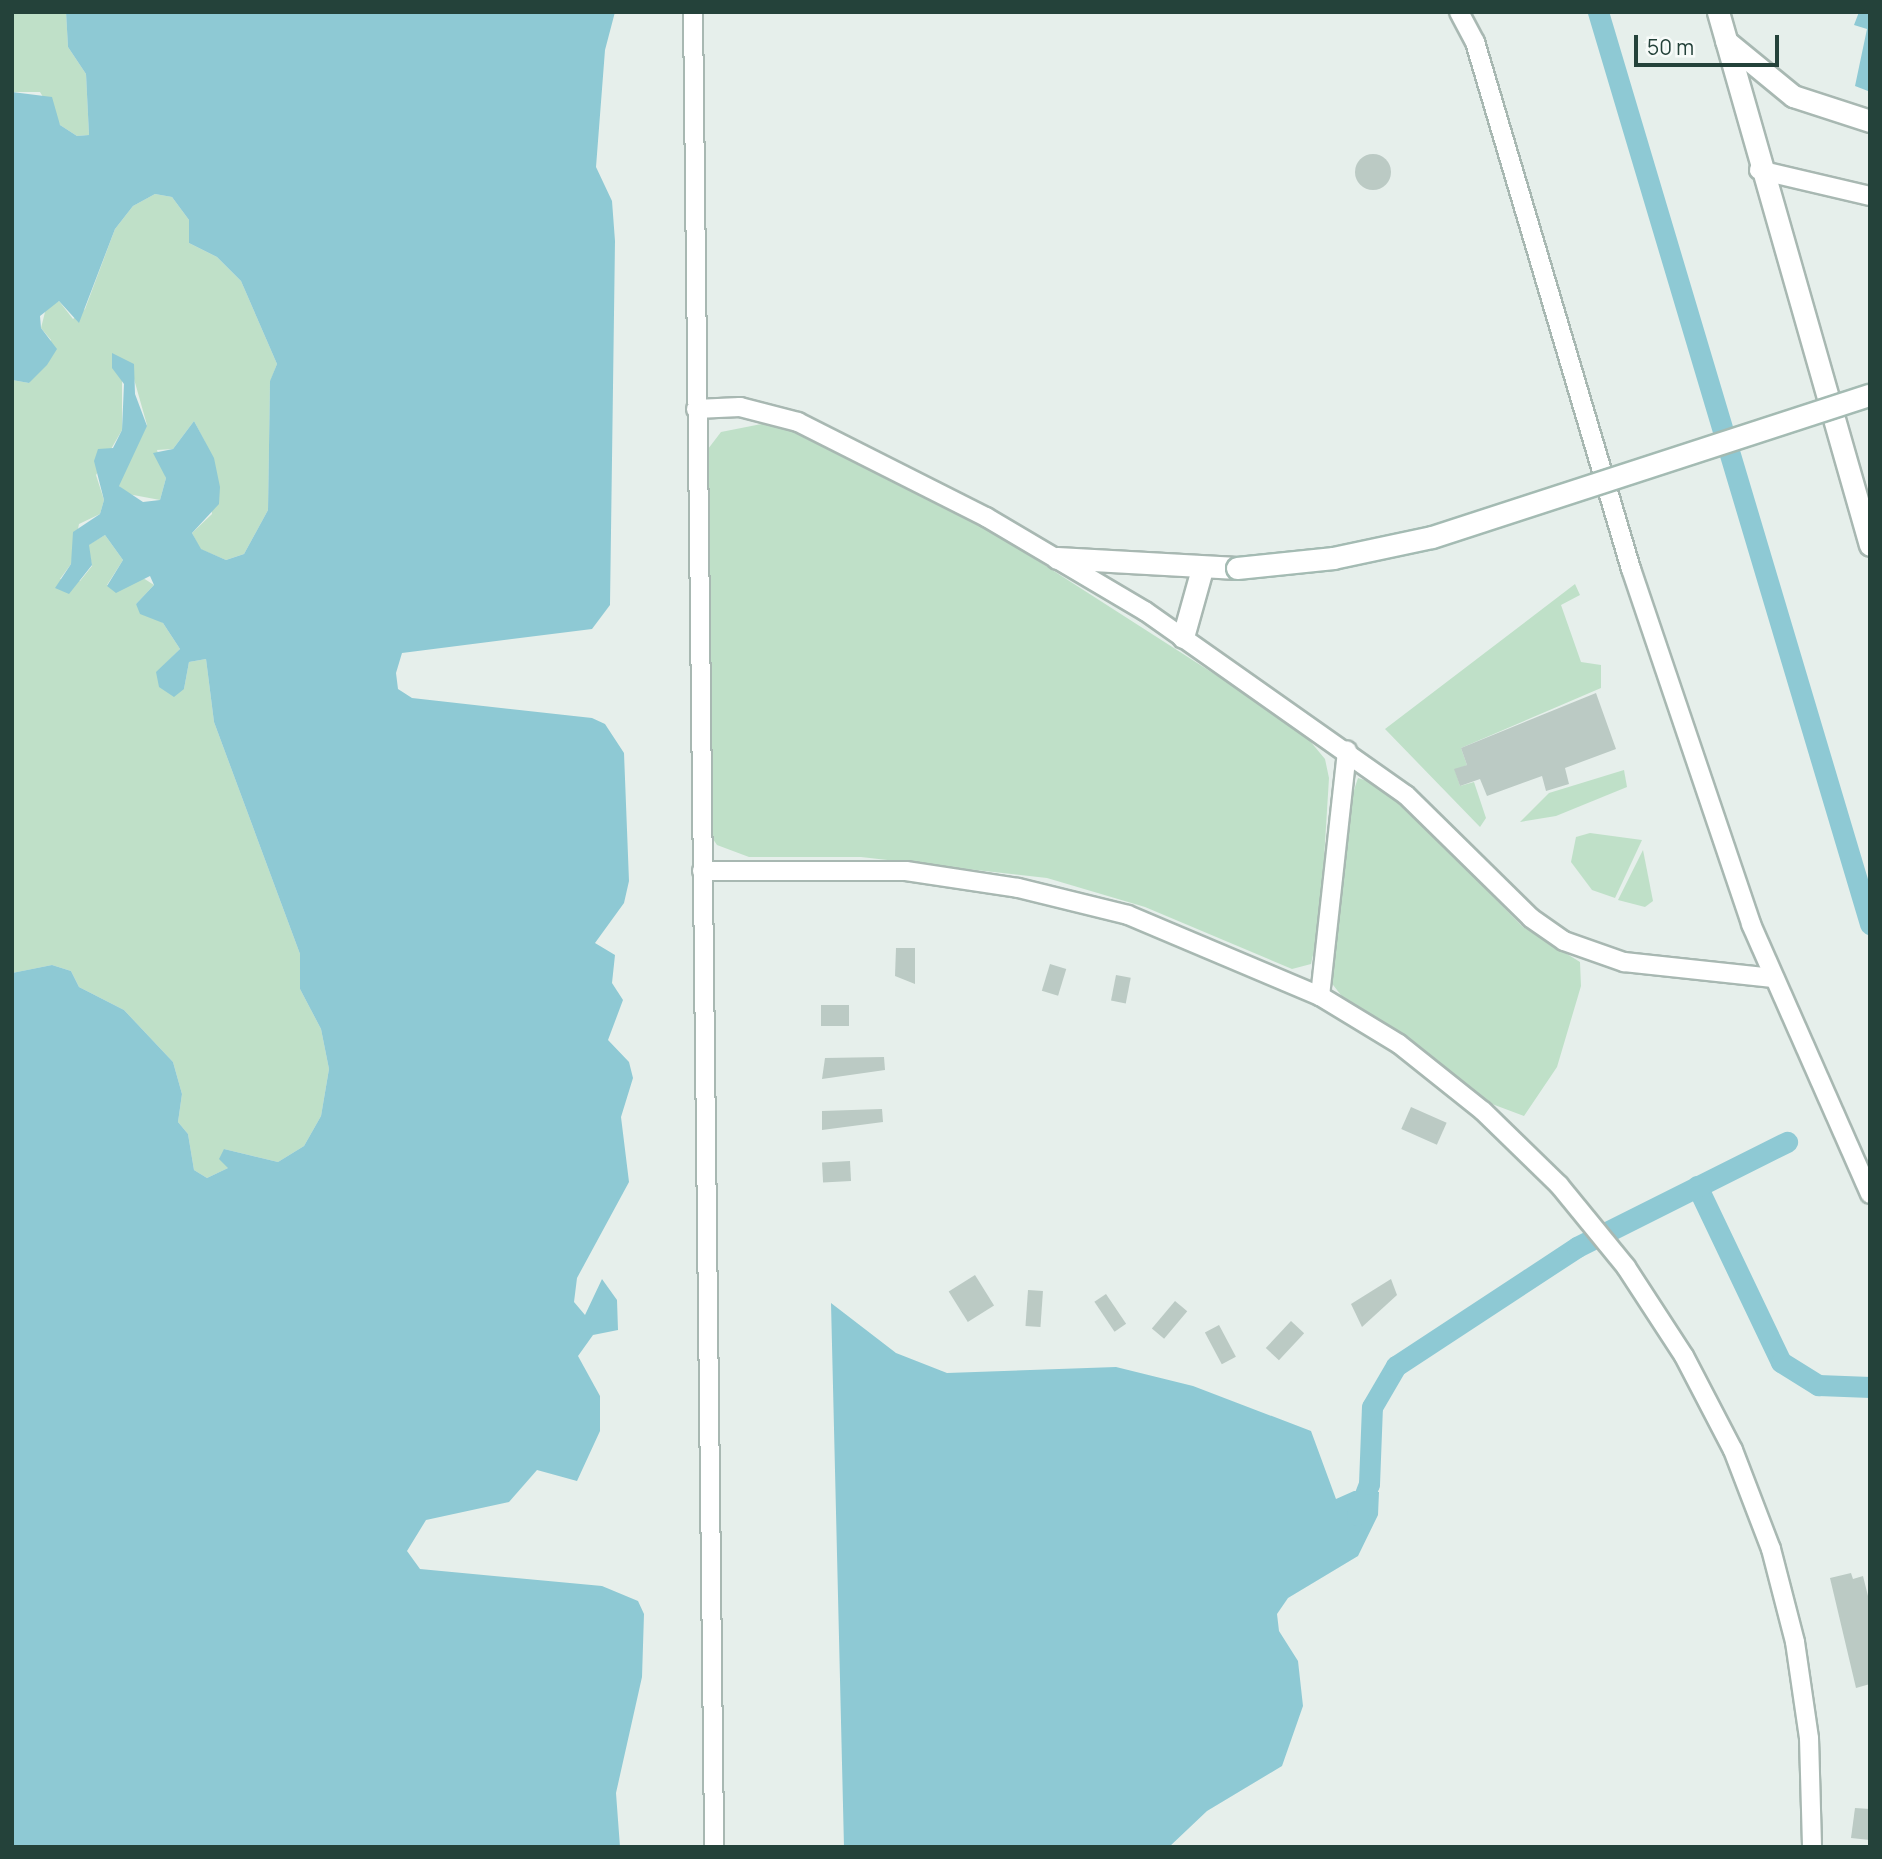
<!DOCTYPE html>
<style>
body{margin:0}
#map{position:relative;width:1882px;height:1859px;overflow:hidden;background:#e6efeb;font-family:Manrope,sans-serif}
div>[style]{position:absolute}
.green>*{inset:0;background:#bfe0c8}
.water>*{inset:0;background:#8ec9d4}
.canal>*{height:21px;margin:-10.5px;padding:0 10.5px;transform-origin:10.5px;border-radius:10.5px;background:#8ec9d4}
.building>*{inset:0;background:#bbcac4;transform-origin:0 0}
.round{border-radius:50%}
.roads{filter:drop-shadow(2px 0 #a8b8b2) drop-shadow(-2px 0 #a8b8b2) drop-shadow(0 2px #a8b8b2) drop-shadow(0 -2px #a8b8b2)}
.minor>*{height:18px;margin:-9px;padding:0 9px;transform-origin:9px;border-radius:9px;background:#fff}
.secondary>*{height:21px;margin:-10.5px;padding:0 10.5px;transform-origin:10.5px;border-radius:10.5px;background:#fff}
.bridges{filter:drop-shadow(2px 0 #a4bbb3) drop-shadow(-2px 0 #a4bbb3) drop-shadow(0 2px #a4bbb3) drop-shadow(0 -2px #a4bbb3)}
.secondary-bridge>*{height:21px;margin:-10.5px;padding:0 10.5px;transform-origin:10.5px;border-radius:10.5px;background:#fff}
span{translate:-50% -50%;white-space:nowrap;text-align:center;line-height:1.15;-webkit-text-stroke:5px #f7fbf9;paint-order:stroke}
.frame{position:absolute;inset:0;border:14px solid #24423a;pointer-events:none}
.scale{position:absolute;left:1634px;top:35px;width:145px;height:32px;box-sizing:border-box;border:4px solid #24423a;border-top:0;padding-left:9px;font-size:21px;line-height:24px;white-space:nowrap;color:#24423a;-webkit-text-stroke:5px #f7fbf9;paint-order:stroke}
</style>
<div id="map">
<div class="green">
<i style="clip-path:polygon(12px 12px,66px 12px,68px 47px,86px 74px,89px 135px,77px 136px,60px 125px,40px 92px,12px 92px)"></i>
<i style="clip-path:polygon(155px 194px,172px 197px,189px 220px,189px 243px,217px 257px,241px 281px,277px 364px,270px 382px,268px 510px,244px 554px,226px 560px,200px 549px,192px 533px,212px 514px,205px 442px,194px 421px,173px 449px,157px 450px,166px 478px,160px 500px,128px 494px,118px 485px,147px 425px,134px 379px,122px 374px,122px 430px,96px 475px,104px 500px,100px 514px,79px 524px,71px 564px,60px 579px,80px 581px,92px 566px,88px 545px,105px 535px,123px 560px,107px 585px,116px 592px,140px 576px,154px 585px,136px 604px,163px 623px,180px 649px,164px 665px,184px 689px,189px 662px,206px 659px,214px 722px,300px 954px,300px 989px,321px 1029px,329px 1069px,321px 1116px,304px 1146px,278px 1162px,224px 1149px,228px 1168px,207px 1178px,194px 1170px,188px 1134px,178px 1122px,182px 1094px,173px 1062px,124px 1010px,79px 987px,71px 971px,52px 965px,12px 973px,12px 380px,29px 383px,51px 340px,41px 328px,46px 308px,59px 301px,73px 319px,85px 309px,115px 229px,133px 206px)"></i>
<i style="clip-path:polygon(767px 423px,792px 429px,962px 512px,1300px 729px,1325px 759px,1329px 778px,1320px 924px,1311px 964px,1292px 969px,1145px 907px,1047px 878px,861px 857px,749px 857px,717px 845px,709px 833px,708px 449px,721px 432px)"></i>
<i style="clip-path:polygon(1575px 584px,1580px 595px,1561px 605px,1581px 662px,1601px 665px,1601px 688px,1461px 748px,1467px 765px,1455px 770px,1460px 786px,1474px 782px,1486px 818px,1480px 827px,1385px 729px)"></i>
<i style="clip-path:polygon(1624px 770px,1627px 787px,1556px 816px,1520px 822px,1549px 793px)"></i>
<i style="clip-path:polygon(1358px 778px,1380px 785px,1402px 804px,1523px 927px,1580px 962px,1581px 986px,1557px 1067px,1524px 1116px,1484px 1101px,1412px 1040px,1344px 999px,1330px 981px,1346px 814px)"></i>
<i style="clip-path:polygon(1590px 833px,1642px 840px,1615px 898px,1592px 890px,1571px 862px,1576px 837px)"></i>
<i style="clip-path:polygon(1643px 850px,1653px 901px,1645px 907px,1618px 900px)"></i>
</div>
<div class="water">
<i style="clip-path:polygon(66px 12px,615px 12px,605px 50px,596px 167px,612px 201px,615px 241px,610px 605px,592px 629px,402px 653px,396px 673px,398px 689px,412px 698px,592px 718px,605px 724px,624px 753px,629px 881px,624px 903px,595px 943px,615px 955px,612px 983px,623px 1000px,608px 1040px,629px 1062px,633px 1078px,621px 1117px,629px 1182px,577px 1278px,574px 1302px,585px 1315px,602px 1279px,617px 1300px,618px 1330px,593px 1335px,578px 1356px,600px 1396px,600px 1431px,577px 1481px,537px 1470px,509px 1502px,426px 1520px,407px 1551px,420px 1569px,602px 1586px,638px 1601px,644px 1614px,642px 1677px,616px 1793px,620px 1847px,12px 1847px,12px 973px,52px 965px,71px 971px,79px 987px,124px 1010px,173px 1062px,182px 1094px,178px 1122px,188px 1134px,194px 1170px,207px 1178px,228px 1168px,219px 1159px,224px 1149px,278px 1162px,304px 1146px,321px 1116px,329px 1069px,321px 1029px,300px 989px,300px 954px,214px 722px,206px 659px,189px 662px,184px 689px,174px 697px,159px 687px,156px 672px,180px 649px,163px 623px,140px 614px,136px 604px,154px 585px,150px 576px,116px 593px,107px 586px,123px 560px,105px 535px,89px 545px,92px 565px,69px 594px,55px 588px,71px 564px,73px 532px,100px 514px,104px 500px,94px 461px,98px 449px,113px 448px,122px 430px,124px 384px,112px 368px,112px 353px,134px 364px,135px 394px,147px 426px,119px 486px,143px 502px,160px 500px,166px 478px,153px 453px,173px 449px,194px 421px,214px 458px,220px 487px,219px 504px,192px 533px,201px 549px,226px 560px,244px 554px,268px 510px,270px 381px,277px 364px,241px 281px,217px 257px,189px 243px,189px 220px,172px 197px,155px 194px,133px 206px,115px 229px,79px 323px,59px 301px,40px 316px,41px 328px,57px 349px,47px 365px,29px 383px,12px 380px,12px 92px,52px 97px,60px 125px,77px 136px,89px 135px,86px 74px,68px 47px)"></i>
<i style="clip-path:polygon(1859px 12px,1870px 12px,1868px 91px,1855px 86px,1867px 29px,1854px 25px)"></i>
<i style="clip-path:polygon(831px 1303px,896px 1353px,947px 1373px,1116px 1367px,1193px 1386px,1311px 1431px,1336px 1499px,1354px 1491px,1379px 1492px,1378px 1515px,1358px 1556px,1288px 1598px,1277px 1614px,1279px 1631px,1298px 1661px,1303px 1706px,1282px 1766px,1207px 1811px,1169px 1847px,844px 1847px)"></i>
</div>
<div class="canal">
<i style="left:1598px;top:12px;width:952px;rotate:73.39deg"></i>
<i style="left:1697px;top:1186px;width:195px;rotate:64.5deg"></i>
<i style="left:1781px;top:1362px;width:44px;rotate:31.9deg"></i>
<i style="left:1818px;top:1385px;width:52px;rotate:2.2deg"></i>
<i style="left:1357px;top:1515px;width:33px;rotate:-69deg"></i>
<i style="left:1369px;top:1484px;width:77px;rotate:-87.8deg"></i>
<i style="left:1372px;top:1407px;width:48px;rotate:-59.7deg"></i>
<i style="left:1396px;top:1366px;width:217px;rotate:-33.3deg"></i>
<i style="left:1577px;top:1247px;width:235px;rotate:-26.6deg"></i>
</div>
<div class="building">
<i class="round" style="left:1355px;top:154px;width:36px;height:36px"></i>
<i style="clip-path:polygon(1596px 693px,1616px 749px,1565px 768px,1569px 784px,1546px 791px,1542px 776px,1487px 796px,1480px 779px,1460px 786px,1454px 769px,1467px 765px,1461px 748px)"></i>
<i style="clip-path:polygon(896px 948px,915px 948px,915px 984px,895px 976px)"></i>
<i style="left:1050px;top:964px;width:17px;height:28px;rotate:17deg"></i>
<i style="left:1116px;top:975px;width:15px;height:26px;rotate:11deg"></i>
<i style="left:849px;top:1005px;width:21px;height:28px;rotate:90deg"></i>
<i style="clip-path:polygon(884px 1057px,885px 1070px,822px 1079px,825px 1058px)"></i>
<i style="left:1411px;top:1107px;width:39px;height:24px;rotate:24deg"></i>
<i style="clip-path:polygon(882px 1109px,883px 1122px,822px 1130px,822px 1111px)"></i>
<i style="left:850px;top:1161px;width:20px;height:28px;rotate:87deg"></i>
<i style="left:975px;top:1275px;width:36px;height:31px;rotate:58deg"></i>
<i style="clip-path:polygon(1391px 1279px,1397px 1295px,1362px 1327px,1351px 1304px)"></i>
<i style="left:1028px;top:1290px;width:15px;height:36px;rotate:4deg"></i>
<i style="left:1106px;top:1294px;width:36px;height:14px;rotate:56deg"></i>
<i style="left:1175px;top:1301px;width:16px;height:36px;rotate:40deg"></i>
<i style="left:1291px;top:1321px;width:18px;height:37px;rotate:43deg"></i>
<i style="left:1219px;top:1325px;width:36px;height:16px;rotate:62deg"></i>
<i style="clip-path:polygon(1851px 1573px,1853px 1579px,1863px 1576px,1870px 1604px,1870px 1684px,1856px 1688px,1830px 1578px)"></i>
<i style="clip-path:polygon(1855px 1808px,1870px 1809px,1870px 1840px,1851px 1838px)"></i>
</div>
<div class="roads">
<div class="minor">
<i style="left:693px;top:12px;width:1835px;rotate:89.34deg"></i>
<i style="left:1459px;top:12px;width:34px;rotate:62deg"></i>
<i style="left:1475px;top:42px;width:550px;rotate:73.51deg"></i>
<i style="left:1631px;top:569px;width:375px;rotate:71.3deg"></i>
<i style="left:1751px;top:924px;width:295px;rotate:66.2deg"></i>
<i style="left:1759px;top:170px;width:114px;rotate:13.2deg"></i>
<i style="left:696px;top:409px;width:44px;rotate:-2.6deg"></i>
<i style="left:740px;top:407px;width:60px;rotate:14.5deg"></i>
<i style="left:798px;top:422px;width:211px;rotate:26.8deg"></i>
<i style="left:986px;top:517px;width:185px;rotate:30.6deg"></i>
<i style="left:1145px;top:611px;width:319px;rotate:35.2deg"></i>
<i style="left:1406px;top:795px;width:175px;rotate:44.5deg"></i>
<i style="left:1531px;top:918px;width:40px;rotate:34.9deg"></i>
<i style="left:1564px;top:941px;width:64px;rotate:19.3deg"></i>
<i style="left:1624px;top:962px;width:150px;rotate:6.1deg"></i>
<i style="left:702px;top:871px;width:204px"></i>
<i style="left:906px;top:871px;width:113px;rotate:8.6deg"></i>
<i style="left:1018px;top:888px;width:113px;rotate:13.8deg"></i>
<i style="left:1128px;top:915px;width:208px;rotate:22.9deg"></i>
<i style="left:1320px;top:996px;width:92px;rotate:31.3deg"></i>
<i style="left:1399px;top:1044px;width:107px;rotate:38.6deg"></i>
<i style="left:1483px;top:1111px;width:106px;rotate:44.2deg"></i>
<i style="left:1559px;top:1185px;width:106px;rotate:50.7deg"></i>
<i style="left:1626px;top:1267px;width:106px;rotate:56.9deg"></i>
<i style="left:1684px;top:1356px;width:106px;rotate:62.5deg"></i>
<i style="left:1733px;top:1450px;width:106px;rotate:69deg"></i>
<i style="left:1771px;top:1549px;width:96px;rotate:75.5deg"></i>
<i style="left:1795px;top:1642px;width:97px;rotate:81.7deg"></i>
<i style="left:1809px;top:1738px;width:109px;rotate:88.4deg"></i>
<i style="left:1320px;top:996px;width:247px;rotate:-83.7deg"></i>
</div>
<div class="secondary">
<i style="left:1718px;top:12px;width:554px;rotate:74.08deg"></i>
<i style="left:1726px;top:41px;width:87px;rotate:39.4deg"></i>
<i style="left:1793px;top:96px;width:81px;rotate:18deg"></i>
<i style="left:1057px;top:558px;width:180px;rotate:3.2deg"></i>
<i style="left:1183px;top:637px;width:71px;rotate:-74.4deg"></i>
</div>
</div>
<div class="bridges">
<div class="secondary-bridge">
<i style="left:1237px;top:568px;width:97px;rotate:-5.9deg"></i>
<i style="left:1333px;top:558px;width:101px;rotate:-12deg"></i>
<i style="left:1432px;top:537px;width:460px;rotate:-18deg"></i>
</div>
</div>
<div class="frame"></div>
<div class="scale">50 m</div>
</div>
